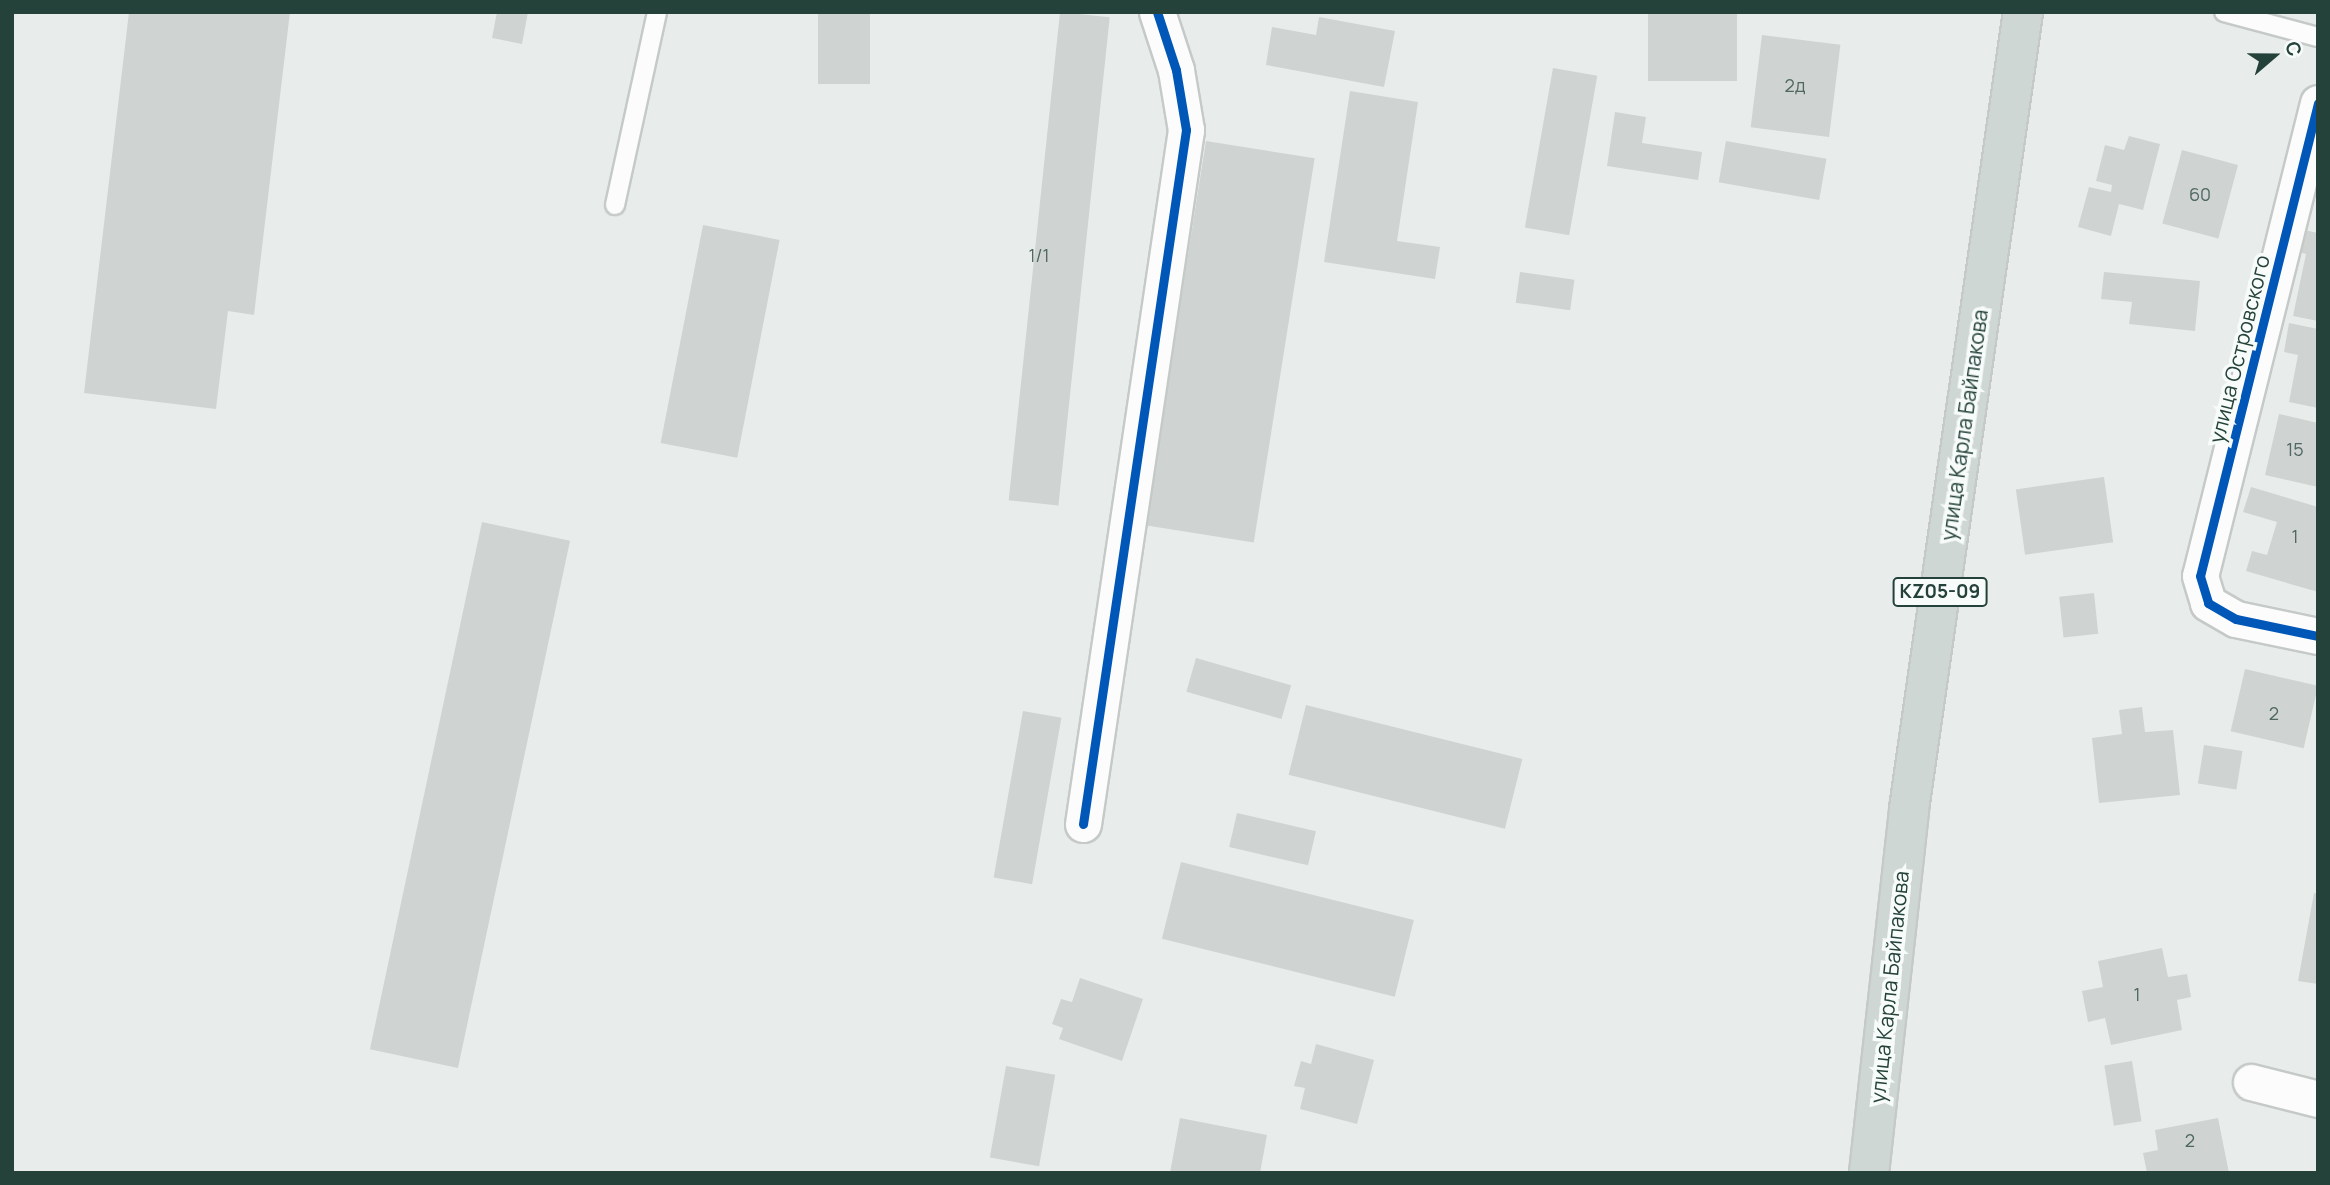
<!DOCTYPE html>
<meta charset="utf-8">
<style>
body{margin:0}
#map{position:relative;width:2330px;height:1185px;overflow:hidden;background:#e8edeb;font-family:Manrope,sans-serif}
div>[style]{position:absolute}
.building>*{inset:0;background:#cfd4d2;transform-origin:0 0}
.roads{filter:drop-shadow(2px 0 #c5cac8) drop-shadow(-2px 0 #c5cac8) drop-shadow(0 2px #c5cac8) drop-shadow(0 -2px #c5cac8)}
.service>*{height:18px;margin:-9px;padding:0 9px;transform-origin:9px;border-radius:9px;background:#fcfcfc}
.minor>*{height:35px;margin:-17.5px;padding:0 17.5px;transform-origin:17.5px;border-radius:17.5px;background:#fcfcfc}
.primary>*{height:38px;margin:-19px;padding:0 19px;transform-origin:19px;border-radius:19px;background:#cfd7d5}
.cycleway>*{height:9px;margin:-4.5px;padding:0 4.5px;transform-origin:4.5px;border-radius:4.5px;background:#0057b8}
span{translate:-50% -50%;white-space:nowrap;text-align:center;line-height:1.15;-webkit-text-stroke:7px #f7fbf9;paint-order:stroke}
.number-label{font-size:18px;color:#506761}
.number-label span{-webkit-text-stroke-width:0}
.shield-label span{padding:2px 5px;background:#f7fbf9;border:2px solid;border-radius:5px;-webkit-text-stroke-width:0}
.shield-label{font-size:19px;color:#24423a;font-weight:700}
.street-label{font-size:21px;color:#24423a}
.frame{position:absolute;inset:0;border:14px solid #24423a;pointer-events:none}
.north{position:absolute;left:2239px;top:21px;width:70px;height:70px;-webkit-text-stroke:5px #f7fbf9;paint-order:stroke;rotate:70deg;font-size:19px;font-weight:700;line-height:28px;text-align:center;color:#24423a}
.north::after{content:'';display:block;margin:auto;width:24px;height:32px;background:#24423a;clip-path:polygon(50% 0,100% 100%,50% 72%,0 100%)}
</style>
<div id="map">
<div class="building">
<i style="clip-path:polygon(129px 12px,290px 12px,254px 315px,228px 311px,216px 409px,84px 393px)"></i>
<i style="clip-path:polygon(497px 12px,528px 12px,522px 44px,492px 38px)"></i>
<i style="left:818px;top:12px;width:52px;height:72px"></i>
<i style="left:1060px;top:12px;width:50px;height:491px;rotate:6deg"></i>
<i style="left:1648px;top:12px;width:89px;height:69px"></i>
<i style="clip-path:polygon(1319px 17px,1395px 31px,1384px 87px,1266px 65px,1272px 27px,1316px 35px)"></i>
<i style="left:1762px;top:35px;width:79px;height:93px;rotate:7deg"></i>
<i style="left:1553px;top:68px;width:45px;height:162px;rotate:10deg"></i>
<i style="clip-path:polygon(1350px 91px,1418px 102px,1397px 241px,1440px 247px,1435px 279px,1324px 262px)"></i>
<i style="clip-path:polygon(1615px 112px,1646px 117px,1642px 143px,1702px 152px,1698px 180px,1607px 166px)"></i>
<i style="clip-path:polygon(2129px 136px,2160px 144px,2143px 210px,2119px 204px,2111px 236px,2078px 227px,2089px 187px,2111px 192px,2112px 185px,2096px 181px,2105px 145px,2124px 150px)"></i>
<i style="left:1206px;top:141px;width:110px;height:389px;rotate:9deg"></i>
<i style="left:1726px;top:141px;width:102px;height:42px;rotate:10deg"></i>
<i style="left:2182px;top:150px;width:58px;height:76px;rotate:15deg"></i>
<i style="left:703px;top:225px;width:78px;height:222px;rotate:11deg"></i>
<i style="clip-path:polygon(2300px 229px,2318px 233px,2318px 321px,2293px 316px,2306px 254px,2295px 251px)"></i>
<i style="left:1520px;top:272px;width:55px;height:31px;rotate:8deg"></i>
<i style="clip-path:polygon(2104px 272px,2200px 281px,2195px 331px,2129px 324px,2132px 302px,2101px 299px)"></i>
<i style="clip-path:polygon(2289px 323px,2318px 329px,2318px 408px,2289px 402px,2298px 355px,2284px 352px)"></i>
<i style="clip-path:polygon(2279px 414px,2318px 423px,2318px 487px,2265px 475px)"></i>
<i style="left:2104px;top:477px;width:66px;height:89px;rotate:82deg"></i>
<i style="clip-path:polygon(2251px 487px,2318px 507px,2318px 592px,2246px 571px,2252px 551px,2267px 555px,2277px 522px,2243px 512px)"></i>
<i style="left:482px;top:522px;width:90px;height:539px;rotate:12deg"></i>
<i style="left:2094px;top:593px;width:41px;height:35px;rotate:84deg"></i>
<i style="left:1196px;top:658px;width:99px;height:35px;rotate:16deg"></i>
<i style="left:2245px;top:669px;width:75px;height:64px;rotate:13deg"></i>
<i style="left:1306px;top:705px;width:223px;height:72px;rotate:14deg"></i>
<i style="clip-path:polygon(2142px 707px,2145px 732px,2173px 730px,2180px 795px,2099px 803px,2092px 738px,2122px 734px,2119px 710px)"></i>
<i style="left:1023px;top:711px;width:39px;height:169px;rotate:10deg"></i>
<i style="left:2204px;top:745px;width:39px;height:39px;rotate:9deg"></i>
<i style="left:1237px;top:813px;width:81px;height:35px;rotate:13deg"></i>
<i style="left:1181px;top:862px;width:240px;height:79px;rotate:14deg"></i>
<i style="clip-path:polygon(2314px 893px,2318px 894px,2318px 984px,2298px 981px)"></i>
<i style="clip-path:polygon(2162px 948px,2168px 977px,2187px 974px,2191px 997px,2177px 1000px,2182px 1030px,2111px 1045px,2105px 1018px,2088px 1022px,2082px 991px,2103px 987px,2098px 961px)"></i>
<i style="clip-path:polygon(1080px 978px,1143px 999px,1122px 1061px,1059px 1039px,1063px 1028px,1052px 1024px,1061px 999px,1072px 1002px)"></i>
<i style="clip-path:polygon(1316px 1044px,1374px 1060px,1357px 1124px,1300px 1109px,1305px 1088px,1294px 1086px,1301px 1061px,1311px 1064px)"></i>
<i style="left:2132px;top:1061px;width:61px;height:28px;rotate:81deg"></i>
<i style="left:1006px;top:1066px;width:50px;height:93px;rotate:10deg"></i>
<i style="clip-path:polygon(1180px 1118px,1267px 1135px,1260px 1173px,1170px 1173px)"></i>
<i style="clip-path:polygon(2218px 1118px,2229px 1173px,2147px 1173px,2143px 1153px,2158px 1150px,2155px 1130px)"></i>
</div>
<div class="roads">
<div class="service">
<i style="left:2224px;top:12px;width:97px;rotate:14.9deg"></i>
<i style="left:615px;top:205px;width:198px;rotate:-77.7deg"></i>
</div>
<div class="minor">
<i style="left:2318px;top:103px;width:487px;rotate:104deg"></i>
<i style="left:2200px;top:576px;width:28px;rotate:73deg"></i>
<i style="left:2208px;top:603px;width:32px;rotate:30deg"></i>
<i style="left:2236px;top:619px;width:84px;rotate:11.7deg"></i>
<i style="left:1083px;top:824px;width:702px;rotate:-81.56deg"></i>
<i style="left:1186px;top:130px;width:61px;rotate:-99.5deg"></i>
<i style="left:1176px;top:70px;width:61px;rotate:-108.1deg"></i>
<i style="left:2251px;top:1082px;width:69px;rotate:14.2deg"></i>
</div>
<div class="primary">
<i style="left:1869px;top:1173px;width:366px;rotate:-83.7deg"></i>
<i style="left:1909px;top:809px;width:805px;rotate:-81.86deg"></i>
</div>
</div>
<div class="cycleway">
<i style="left:2318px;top:103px;width:487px;rotate:104deg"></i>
<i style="left:2200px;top:576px;width:28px;rotate:73deg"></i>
<i style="left:2208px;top:603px;width:32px;rotate:30deg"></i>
<i style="left:2236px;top:619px;width:84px;rotate:11.7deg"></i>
<i style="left:1083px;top:824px;width:702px;rotate:-81.56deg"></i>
<i style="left:1186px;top:130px;width:61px;rotate:-99.5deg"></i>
<i style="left:1176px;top:70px;width:61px;rotate:-108.1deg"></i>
</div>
<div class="number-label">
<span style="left:1795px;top:85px">2д</span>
<span style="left:2200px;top:194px">60</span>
<span style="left:1039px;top:255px">1/1</span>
<span style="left:2295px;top:449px">15</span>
<span style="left:2295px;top:536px">1</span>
<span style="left:2274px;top:713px">2</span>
<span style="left:2137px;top:994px">1</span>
<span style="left:2190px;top:1140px">2</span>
</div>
<div class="shield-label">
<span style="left:1940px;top:592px">KZ05-09</span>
</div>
<div class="street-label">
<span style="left:2239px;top:349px;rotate:-76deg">улица Островского</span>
<span style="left:1964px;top:425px;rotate:-82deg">улица Карла Байпакова</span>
<span style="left:1889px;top:987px;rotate:-84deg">улица Карла Байпакова</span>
</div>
<div class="frame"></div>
<div class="north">С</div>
</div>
